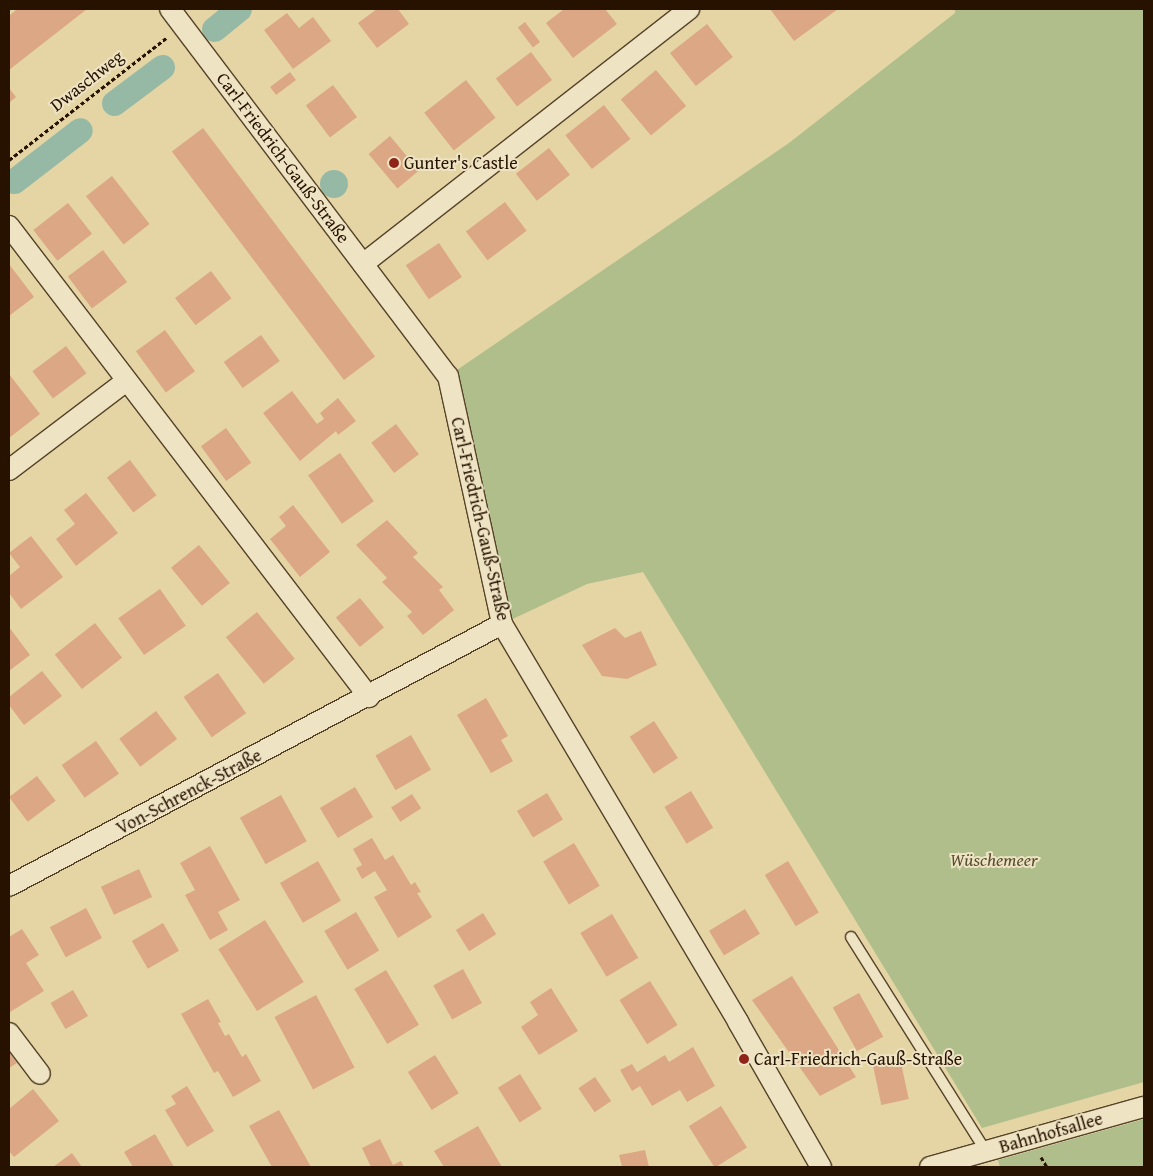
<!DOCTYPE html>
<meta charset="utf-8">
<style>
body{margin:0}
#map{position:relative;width:1153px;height:1176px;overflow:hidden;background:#e5d5a5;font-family:"Gentium Book Plus",serif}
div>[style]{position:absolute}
.green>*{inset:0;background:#afbe8b}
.water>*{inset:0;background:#96b9a6}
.round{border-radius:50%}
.canal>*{height:25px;margin:-12.5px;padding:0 12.5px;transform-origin:12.5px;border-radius:12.5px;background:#96b9a6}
.building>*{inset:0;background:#dca784;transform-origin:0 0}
.path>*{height:3px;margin-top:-1.5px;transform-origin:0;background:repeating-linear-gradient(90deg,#271200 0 4px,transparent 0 6.5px)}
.roads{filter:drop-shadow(1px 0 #564329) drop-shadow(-1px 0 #564329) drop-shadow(0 1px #564329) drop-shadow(0 -1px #564329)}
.lane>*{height:10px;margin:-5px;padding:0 5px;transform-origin:5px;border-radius:5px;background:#eee4c4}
.street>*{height:20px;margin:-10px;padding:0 10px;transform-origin:10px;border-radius:10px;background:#eee4c4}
.dots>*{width:14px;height:14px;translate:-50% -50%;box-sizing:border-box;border:2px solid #eee4c4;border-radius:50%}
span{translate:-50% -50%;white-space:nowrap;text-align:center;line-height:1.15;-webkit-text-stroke:4px #eee4c4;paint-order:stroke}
.street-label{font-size:18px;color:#271200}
.poi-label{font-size:18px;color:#271200}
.left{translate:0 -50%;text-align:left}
.park-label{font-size:18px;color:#574e31;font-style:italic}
.frame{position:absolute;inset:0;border:10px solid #271200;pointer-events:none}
</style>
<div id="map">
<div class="green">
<i style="clip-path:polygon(955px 9px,1144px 9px,1144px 1082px,982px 1128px,643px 572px,587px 584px,502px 624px,448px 376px,789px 143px,955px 13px)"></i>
<i style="clip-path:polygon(1144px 1119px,1144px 1167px,1000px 1167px,998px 1160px)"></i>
</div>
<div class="water">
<i class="round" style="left:320px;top:170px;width:28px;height:28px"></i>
</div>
<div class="canal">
<i style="left:214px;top:29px;width:32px;rotate:-39deg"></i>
<i style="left:114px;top:103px;width:60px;rotate:-36.9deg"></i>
<i style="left:14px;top:181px;width:83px;rotate:-37.7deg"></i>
</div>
<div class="building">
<i style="clip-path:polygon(17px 9px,87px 9px,9px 70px,9px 16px)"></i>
<i style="clip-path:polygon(377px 9px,398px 9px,409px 24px,377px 48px,358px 23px)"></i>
<i style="clip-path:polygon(564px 9px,605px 9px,617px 24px,573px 58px,546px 23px)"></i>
<i style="clip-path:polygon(770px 9px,838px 9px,794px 41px)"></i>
<i style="clip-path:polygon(287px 13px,299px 28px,313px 17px,331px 41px,293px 69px,264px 30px)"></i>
<i style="left:525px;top:22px;width:25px;height:9px;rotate:53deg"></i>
<i style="left:707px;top:24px;width:42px;height:47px;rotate:52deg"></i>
<i style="left:531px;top:52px;width:35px;height:44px;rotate:53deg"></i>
<i style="left:656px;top:70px;width:47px;height:46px;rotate:50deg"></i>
<i style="left:290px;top:72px;width:10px;height:25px;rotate:53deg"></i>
<i style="left:466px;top:80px;width:48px;height:53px;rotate:52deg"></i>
<i style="left:333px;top:85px;width:40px;height:34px;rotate:53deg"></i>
<i style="clip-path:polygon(9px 88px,16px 97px,9px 103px)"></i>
<i style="left:604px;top:105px;width:43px;height:49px;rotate:52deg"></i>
<i style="left:203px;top:128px;width:286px;height:39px;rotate:53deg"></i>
<i style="left:390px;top:136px;width:45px;height:28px;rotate:50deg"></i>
<i style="left:549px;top:148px;width:34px;height:42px;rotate:52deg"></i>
<i style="left:112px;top:176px;width:61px;height:33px;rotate:52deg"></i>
<i style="left:505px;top:202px;width:36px;height:49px;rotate:53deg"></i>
<i style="left:68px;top:203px;width:39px;height:44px;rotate:52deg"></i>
<i style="left:439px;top:243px;width:41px;height:40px;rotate:56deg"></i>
<i style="left:103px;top:250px;width:40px;height:44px;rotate:53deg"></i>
<i style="clip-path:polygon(9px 264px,34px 297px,9px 316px)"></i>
<i style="left:211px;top:271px;width:34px;height:45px;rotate:53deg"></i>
<i style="left:165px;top:330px;width:51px;height:36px;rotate:54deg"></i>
<i style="left:261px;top:335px;width:32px;height:46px;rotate:54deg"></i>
<i style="left:66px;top:346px;width:34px;height:42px;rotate:53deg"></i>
<i style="clip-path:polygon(9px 374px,40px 414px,9px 438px)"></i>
<i style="clip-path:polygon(292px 391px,317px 424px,324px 419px,320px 413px,338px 398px,356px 421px,338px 435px,336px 431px,300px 461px,263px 413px)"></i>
<i style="left:396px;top:424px;width:38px;height:31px;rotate:53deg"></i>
<i style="left:226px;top:428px;width:43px;height:31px;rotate:54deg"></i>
<i style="left:340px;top:453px;width:59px;height:39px;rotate:55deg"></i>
<i style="left:130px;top:460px;width:44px;height:29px;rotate:53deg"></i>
<i style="clip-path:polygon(86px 493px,118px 533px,76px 566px,56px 539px,75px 524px,64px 510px)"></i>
<i style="clip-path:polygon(293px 505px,330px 552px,300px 577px,270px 539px,286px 526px,279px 517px)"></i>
<i style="clip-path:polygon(387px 520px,418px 553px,413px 557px,443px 587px,439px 590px,454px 610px,423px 635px,407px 616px,412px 612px,382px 582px,387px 578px,356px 545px)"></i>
<i style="clip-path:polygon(31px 536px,63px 577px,21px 609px,9px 593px,9px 576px,20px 567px,9px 553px)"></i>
<i style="left:199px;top:545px;width:49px;height:36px;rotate:51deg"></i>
<i style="left:160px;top:589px;width:45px;height:51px;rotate:55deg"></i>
<i style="left:360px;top:598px;width:38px;height:31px;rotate:51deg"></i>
<i style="left:257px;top:612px;width:60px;height:40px;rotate:51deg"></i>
<i style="left:95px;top:623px;width:44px;height:51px;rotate:52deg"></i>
<i style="clip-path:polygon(9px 627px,30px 655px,9px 671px)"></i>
<i style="clip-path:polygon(615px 628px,625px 638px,641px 631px,657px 665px,627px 679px,602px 676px,582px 645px)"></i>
<i style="clip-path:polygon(42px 671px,62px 696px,24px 725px,9px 705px,9px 697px)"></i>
<i style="left:218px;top:673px;width:49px;height:42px;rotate:55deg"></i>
<i style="clip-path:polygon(486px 698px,508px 736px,501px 740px,513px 761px,491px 773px,457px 715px)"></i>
<i style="left:156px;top:711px;width:35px;height:46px;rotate:53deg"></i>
<i style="left:654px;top:721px;width:44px;height:29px;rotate:57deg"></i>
<i style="left:411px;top:735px;width:40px;height:41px;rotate:60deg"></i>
<i style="left:96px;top:741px;width:40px;height:42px;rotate:55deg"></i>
<i style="left:37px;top:776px;width:31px;height:35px;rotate:53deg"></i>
<i style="left:355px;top:787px;width:35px;height:41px;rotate:59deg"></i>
<i style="left:691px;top:791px;width:43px;height:31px;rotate:59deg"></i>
<i style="left:547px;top:793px;width:31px;height:35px;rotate:59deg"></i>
<i style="left:412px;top:794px;width:17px;height:25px;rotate:57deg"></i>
<i style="left:281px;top:795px;width:53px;height:47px;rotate:61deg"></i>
<i style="clip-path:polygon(372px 838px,385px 860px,393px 855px,411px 885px,415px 882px,421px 892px,417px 893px,432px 917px,398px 938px,374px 897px,387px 890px,375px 871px,362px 879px,356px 868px,362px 865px,353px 849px)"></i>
<i style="left:574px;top:843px;width:50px;height:36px;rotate:59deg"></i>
<i style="clip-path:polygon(210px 846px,240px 900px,218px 912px,228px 930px,210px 940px,185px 895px,195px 890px,180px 863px)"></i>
<i style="left:318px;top:861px;width:46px;height:44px;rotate:60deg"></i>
<i style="left:788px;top:861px;width:60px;height:27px;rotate:59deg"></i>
<i style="left:139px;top:869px;width:31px;height:42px;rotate:65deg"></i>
<i style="left:86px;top:908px;width:34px;height:41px;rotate:62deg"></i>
<i style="left:745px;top:909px;width:29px;height:42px;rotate:59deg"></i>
<i style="left:356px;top:912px;width:45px;height:37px;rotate:59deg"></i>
<i style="left:483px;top:913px;width:25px;height:32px;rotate:58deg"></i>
<i style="left:612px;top:914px;width:51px;height:37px;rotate:59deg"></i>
<i style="left:265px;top:920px;width:73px;height:55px;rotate:58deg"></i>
<i style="left:163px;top:923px;width:32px;height:36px;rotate:60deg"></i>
<i style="clip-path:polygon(22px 929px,39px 955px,26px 963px,44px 991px,10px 1012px,9px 937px)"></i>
<i style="left:463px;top:969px;width:39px;height:34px;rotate:61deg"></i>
<i style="left:386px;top:970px;width:64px;height:37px;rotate:59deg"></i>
<i style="clip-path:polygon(792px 976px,856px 1077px,820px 1096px,752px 1000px)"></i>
<i style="left:650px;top:981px;width:52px;height:36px;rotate:58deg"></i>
<i style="clip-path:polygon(551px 988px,578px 1031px,539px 1055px,521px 1027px,538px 1015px,530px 1002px)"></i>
<i style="left:73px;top:990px;width:30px;height:26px;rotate:60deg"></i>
<i style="left:859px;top:993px;width:50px;height:30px;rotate:61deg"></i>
<i style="left:316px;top:995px;width:82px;height:47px;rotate:62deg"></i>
<i style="clip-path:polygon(208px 999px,221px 1022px,218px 1023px,225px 1036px,229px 1034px,242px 1057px,246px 1054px,261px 1081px,233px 1097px,218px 1071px,214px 1073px,181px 1014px)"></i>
<i style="clip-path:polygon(693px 1047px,715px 1086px,687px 1102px,680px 1090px,652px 1106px,640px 1086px,632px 1091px,620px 1070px,632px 1064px,637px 1072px,665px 1055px,669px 1062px)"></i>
<i style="clip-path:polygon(9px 1051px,17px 1063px,9px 1068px)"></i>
<i style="left:435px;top:1055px;width:45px;height:32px;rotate:58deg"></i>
<i style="left:900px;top:1058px;width:42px;height:28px;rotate:78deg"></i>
<i style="left:520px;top:1074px;width:41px;height:26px;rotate:58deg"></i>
<i style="left:595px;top:1077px;width:29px;height:20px;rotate:56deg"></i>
<i style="clip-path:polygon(187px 1086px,214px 1131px,187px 1147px,165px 1110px,176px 1104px,171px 1096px)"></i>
<i style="clip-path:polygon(33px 1089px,59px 1121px,14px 1157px,9px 1151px,9px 1109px)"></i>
<i style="left:721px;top:1106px;width:49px;height:38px;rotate:58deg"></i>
<i style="clip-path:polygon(279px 1110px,292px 1133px,311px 1167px,272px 1167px,249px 1126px)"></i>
<i style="clip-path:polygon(478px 1126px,502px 1167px,444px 1167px,434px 1151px)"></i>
<i style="clip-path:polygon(155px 1134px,174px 1167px,133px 1167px,124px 1152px)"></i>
<i style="clip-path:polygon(380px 1139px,393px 1165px,401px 1161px,404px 1167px,371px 1167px,362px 1148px)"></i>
<i style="clip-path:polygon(645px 1150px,649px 1167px,622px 1167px,619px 1155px)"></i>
<i style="clip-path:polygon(72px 1153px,82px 1167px,53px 1167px)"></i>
</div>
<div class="path">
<i style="left:9px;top:160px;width:199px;rotate:-37.8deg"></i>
<i style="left:1041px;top:1157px;width:12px;rotate:59deg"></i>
</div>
<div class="roads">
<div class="lane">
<i style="left:851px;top:937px;width:253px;rotate:57.8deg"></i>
</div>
<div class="street">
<i style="left:170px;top:9px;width:460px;rotate:52.9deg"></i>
<i style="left:448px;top:376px;width:254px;rotate:77.7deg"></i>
<i style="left:502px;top:624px;width:463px;rotate:59.3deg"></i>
<i style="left:738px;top:1022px;width:167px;rotate:60.2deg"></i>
<i style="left:9px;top:226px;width:593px;rotate:52.61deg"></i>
<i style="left:363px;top:264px;width:414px;rotate:-38deg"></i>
<i style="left:9px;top:470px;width:146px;rotate:-37.2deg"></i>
<i style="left:9px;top:886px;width:558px;rotate:-27.99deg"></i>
<i style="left:9px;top:1033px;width:51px;rotate:52.9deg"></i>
<i style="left:930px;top:1167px;width:222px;rotate:-15.7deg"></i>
</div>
</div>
<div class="dots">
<i style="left:394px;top:163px;background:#8f2418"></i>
<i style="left:744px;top:1059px;background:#8f2418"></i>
</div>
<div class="street-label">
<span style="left:87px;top:81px;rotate:-38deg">Dwaschweg</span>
<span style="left:283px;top:158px;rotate:53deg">Carl-Friedrich-Gauß-Straße</span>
<span style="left:480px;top:519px;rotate:77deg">Carl-Friedrich-Gauß-Straße</span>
<span style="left:189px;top:792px;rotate:-28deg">Von-Schrenck-Straße</span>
<span style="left:1051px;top:1133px;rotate:-16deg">Bahnhofsallee</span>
</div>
<div class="poi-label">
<span class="left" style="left:404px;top:163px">Gunter's Castle</span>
<span class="left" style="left:754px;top:1059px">Carl-Friedrich-Gauß-Straße</span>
</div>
<div class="park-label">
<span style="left:994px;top:860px">Wüschemeer</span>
</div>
<div class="frame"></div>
</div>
